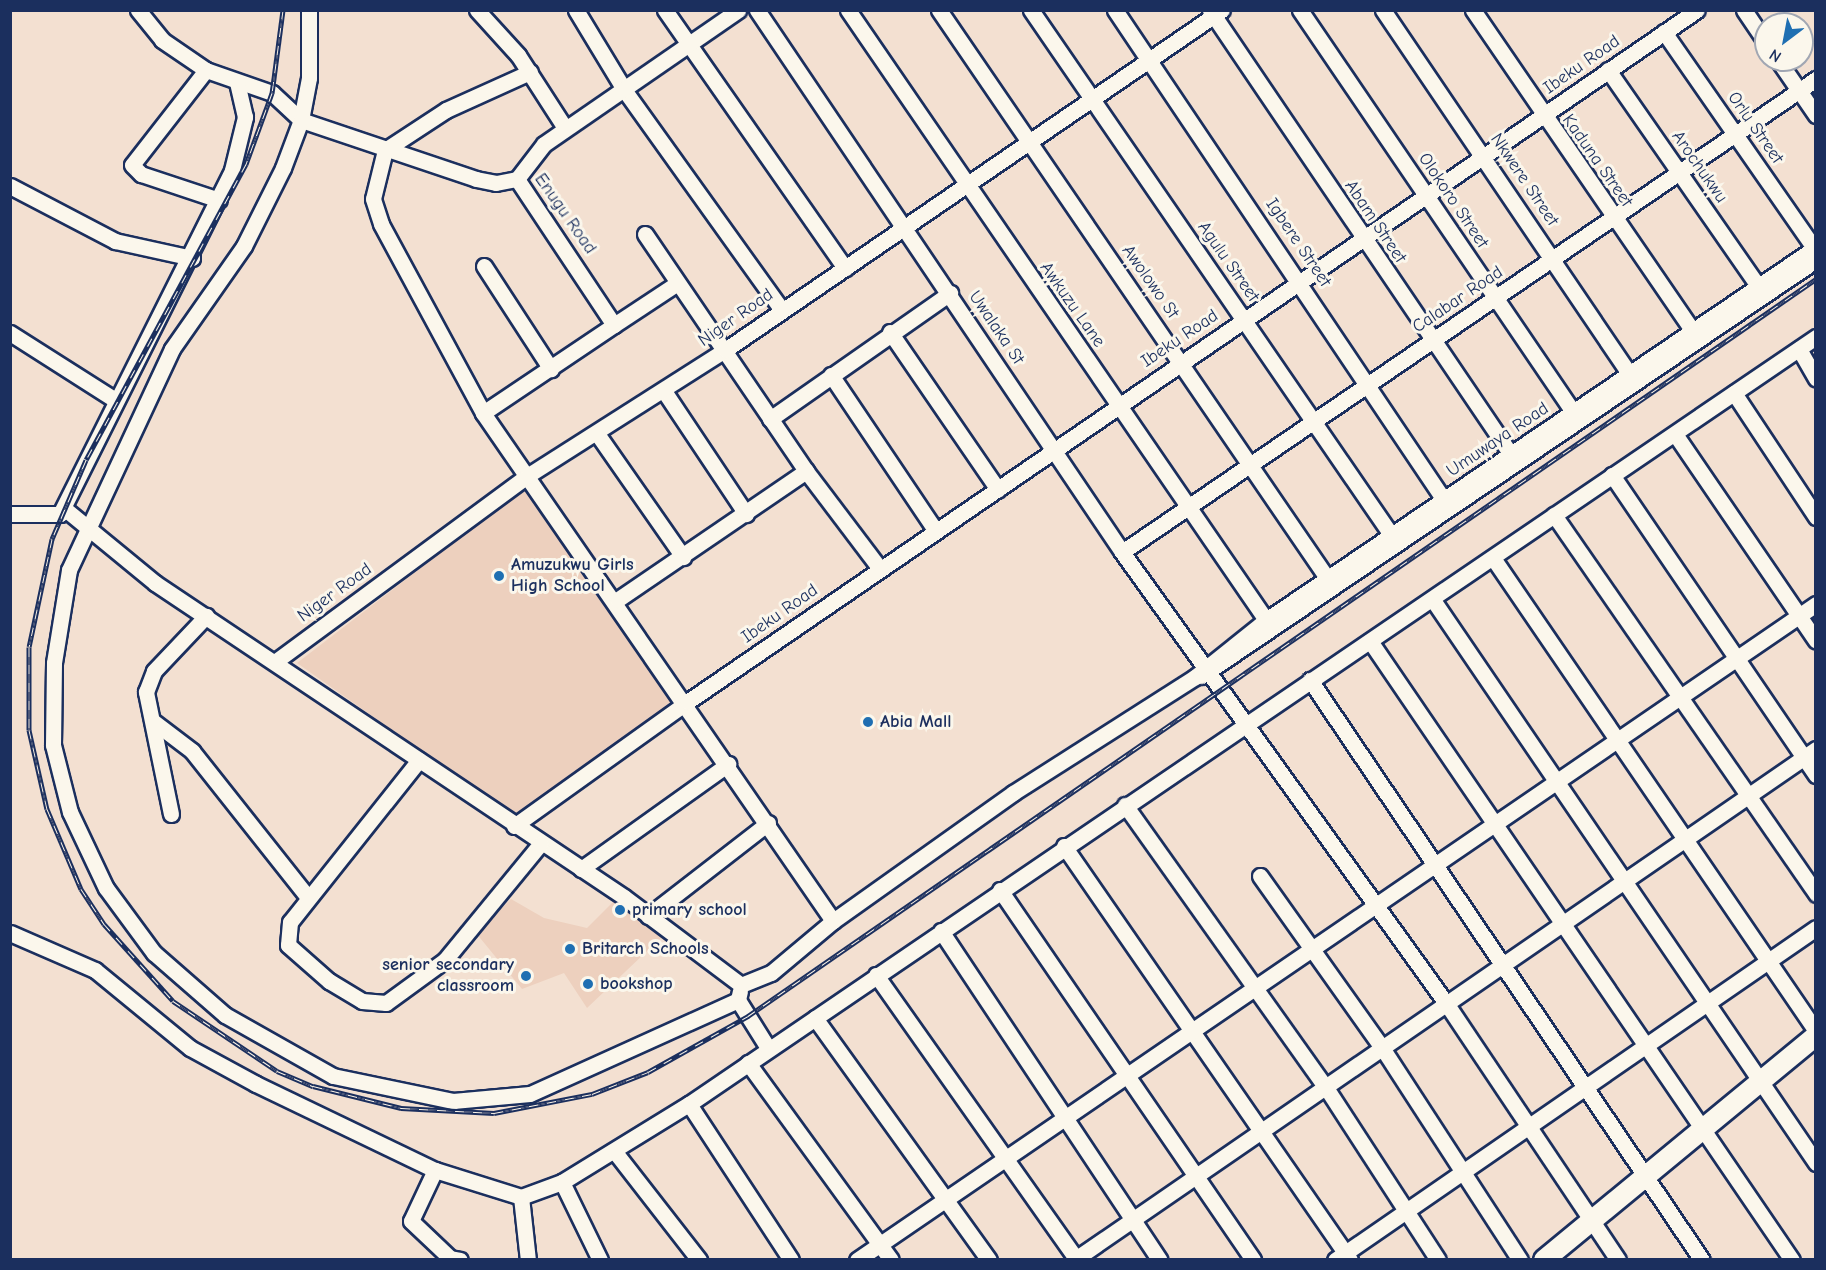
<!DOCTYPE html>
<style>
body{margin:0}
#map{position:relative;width:1826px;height:1270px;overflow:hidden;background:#f3e0d1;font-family:"Comic Neue",sans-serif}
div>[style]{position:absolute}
.built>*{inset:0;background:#edd0be}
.roads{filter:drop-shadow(2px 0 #1b2f5e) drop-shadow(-2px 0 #1b2f5e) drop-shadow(0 2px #1b2f5e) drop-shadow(0 -2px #1b2f5e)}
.minor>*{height:15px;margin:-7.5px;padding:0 7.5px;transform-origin:7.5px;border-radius:7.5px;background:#fbf7ec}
.major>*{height:20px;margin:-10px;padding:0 10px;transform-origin:10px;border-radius:10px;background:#fbf7ec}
.rail>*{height:5px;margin-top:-2.5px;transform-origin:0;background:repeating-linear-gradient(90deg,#fbf7ec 0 9px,#1b2f5e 0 18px);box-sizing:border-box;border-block:2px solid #1b2f5e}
.dots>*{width:16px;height:16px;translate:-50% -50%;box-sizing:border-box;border:3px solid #fbf7ec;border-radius:50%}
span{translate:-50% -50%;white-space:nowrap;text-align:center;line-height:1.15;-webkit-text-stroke:6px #fbf7ec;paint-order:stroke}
.street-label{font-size:18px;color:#1b2f5e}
.poi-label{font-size:18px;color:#1b2f5e;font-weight:700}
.left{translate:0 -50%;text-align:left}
.right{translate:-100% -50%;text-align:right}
.frame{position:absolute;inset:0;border:12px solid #1b2f5e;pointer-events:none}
.north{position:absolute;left:1754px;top:12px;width:60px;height:60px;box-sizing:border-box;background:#fbf7ec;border:2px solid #a1a7b3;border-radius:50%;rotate:212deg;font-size:16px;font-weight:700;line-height:24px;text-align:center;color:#1b2f5e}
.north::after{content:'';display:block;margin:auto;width:21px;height:27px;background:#1f6fb2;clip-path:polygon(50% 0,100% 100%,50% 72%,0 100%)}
</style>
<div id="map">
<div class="built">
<i style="clip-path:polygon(525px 488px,675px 702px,514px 816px,297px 663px)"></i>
<i style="clip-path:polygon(617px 898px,664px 935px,587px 1008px,564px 973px,522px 989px,476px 933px,511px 899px,544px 918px,587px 928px)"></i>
</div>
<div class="roads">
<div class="minor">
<i style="left:138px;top:10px;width:38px;rotate:51deg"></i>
<i style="left:162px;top:40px;width:53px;rotate:34.3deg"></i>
<i style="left:206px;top:70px;width:70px;rotate:19.2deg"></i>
<i style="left:272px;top:93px;width:40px;rotate:43deg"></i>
<i style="left:301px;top:120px;width:185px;rotate:18.6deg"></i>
<i style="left:476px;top:179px;width:20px;rotate:11deg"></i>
<i style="left:496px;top:183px;width:21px;rotate:-11deg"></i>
<i style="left:309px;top:10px;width:68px;rotate:90deg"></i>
<i style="left:309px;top:78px;width:43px;rotate:100.8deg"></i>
<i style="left:301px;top:120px;width:51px;rotate:110.6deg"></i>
<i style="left:283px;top:168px;width:87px;rotate:116.6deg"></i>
<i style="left:244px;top:246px;width:126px;rotate:125deg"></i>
<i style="left:172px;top:349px;width:244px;rotate:115deg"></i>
<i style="left:69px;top:570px;width:94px;rotate:99.2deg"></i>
<i style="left:54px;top:663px;width:82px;rotate:90.7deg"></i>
<i style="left:53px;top:745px;width:69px;rotate:75.8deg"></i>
<i style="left:70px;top:812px;width:84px;rotate:64.7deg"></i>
<i style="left:106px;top:888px;width:81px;rotate:53.6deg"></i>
<i style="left:154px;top:953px;width:94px;rotate:41.1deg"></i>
<i style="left:225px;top:1015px;width:124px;rotate:29.5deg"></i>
<i style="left:333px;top:1076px;width:123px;rotate:11.8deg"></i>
<i style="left:453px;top:1101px;width:77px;rotate:-5.2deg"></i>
<i style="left:530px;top:1094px;width:228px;rotate:-24.3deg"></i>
<i style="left:477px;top:10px;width:61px;rotate:47.7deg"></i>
<i style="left:518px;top:55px;width:87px;rotate:57.2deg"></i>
<i style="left:576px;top:10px;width:95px;rotate:58.8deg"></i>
<i style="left:625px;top:91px;width:269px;rotate:54.4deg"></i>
<i style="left:665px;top:10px;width:315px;rotate:55.1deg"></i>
<i style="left:757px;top:10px;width:653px;rotate:56.04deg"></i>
<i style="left:1122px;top:552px;width:555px;rotate:54.31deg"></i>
<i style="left:1446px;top:1003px;width:309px;rotate:56.2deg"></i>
<i style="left:848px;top:10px;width:739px;rotate:55.58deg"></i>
<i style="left:939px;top:10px;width:688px;rotate:55.66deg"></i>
<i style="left:1031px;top:10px;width:638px;rotate:55.54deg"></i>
<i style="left:1115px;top:10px;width:590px;rotate:56.12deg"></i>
<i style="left:1210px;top:10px;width:546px;rotate:55.9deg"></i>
<i style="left:1300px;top:10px;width:486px;rotate:55.8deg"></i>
<i style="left:1383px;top:10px;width:439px;rotate:55.9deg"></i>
<i style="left:1473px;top:10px;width:396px;rotate:55.6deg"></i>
<i style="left:1744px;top:10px;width:40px;rotate:56deg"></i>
<i style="left:1664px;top:32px;width:263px;rotate:55.2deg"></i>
<i style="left:1778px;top:60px;width:67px;rotate:55.4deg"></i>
<i style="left:206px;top:70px;width:120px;rotate:127.9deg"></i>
<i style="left:132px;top:165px;width:13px;rotate:45deg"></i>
<i style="left:141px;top:174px;width:82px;rotate:18.4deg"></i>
<i style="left:1608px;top:70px;width:263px;rotate:55.2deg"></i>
<i style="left:530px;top:72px;width:92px;rotate:155.7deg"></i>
<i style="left:446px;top:110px;width:73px;rotate:146.7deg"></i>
<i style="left:385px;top:150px;width:50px;rotate:103.8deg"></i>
<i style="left:373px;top:199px;width:26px;rotate:72deg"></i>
<i style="left:381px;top:224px;width:215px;rotate:61.6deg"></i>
<i style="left:483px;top:413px;width:617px;rotate:55.43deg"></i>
<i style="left:10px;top:186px;width:119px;rotate:27.6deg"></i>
<i style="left:115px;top:241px;width:79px;rotate:12.4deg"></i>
<i style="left:645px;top:234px;width:287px;rotate:55.8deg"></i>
<i style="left:806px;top:471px;width:123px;rotate:52.9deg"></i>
<i style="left:484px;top:266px;width:123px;rotate:57deg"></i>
<i style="left:676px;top:284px;width:74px;rotate:146.5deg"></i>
<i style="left:614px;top:325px;width:175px;rotate:-123.6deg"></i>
<i style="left:517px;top:179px;width:44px;rotate:-52.4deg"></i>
<i style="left:544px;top:144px;width:236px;rotate:-34.6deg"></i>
<i style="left:890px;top:332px;width:191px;rotate:55.6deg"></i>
<i style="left:10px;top:333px;width:125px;rotate:32.5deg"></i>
<i style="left:1799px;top:349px;width:34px;rotate:60deg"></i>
<i style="left:831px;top:375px;width:188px;rotate:56.1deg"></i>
<i style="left:664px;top:391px;width:148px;rotate:56.3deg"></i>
<i style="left:1734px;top:393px;width:149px;rotate:56.5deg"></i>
<i style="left:483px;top:413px;width:158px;rotate:-33.9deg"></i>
<i style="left:770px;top:419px;width:220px;rotate:-35deg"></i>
<i style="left:1675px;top:434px;width:250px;rotate:55.7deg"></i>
<i style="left:598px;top:435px;width:149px;rotate:55.1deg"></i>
<i style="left:1612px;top:475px;width:363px;rotate:55.8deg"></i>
<i style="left:10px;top:514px;width:50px"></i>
<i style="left:60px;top:514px;width:7px;rotate:-45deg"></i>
<i style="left:65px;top:509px;width:117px;rotate:39.4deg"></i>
<i style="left:155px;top:583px;width:564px;rotate:33.8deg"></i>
<i style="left:624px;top:897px;width:146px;rotate:36.9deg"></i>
<i style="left:741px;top:985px;width:32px;rotate:-22deg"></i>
<i style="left:771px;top:973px;width:81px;rotate:-40deg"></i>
<i style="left:833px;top:921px;width:221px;rotate:-35.4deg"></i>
<i style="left:1013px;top:793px;width:216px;rotate:-32.5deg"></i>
<i style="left:1195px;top:677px;width:91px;rotate:-38.8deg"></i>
<i style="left:1266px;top:620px;width:665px;rotate:-34.14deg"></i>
<i style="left:60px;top:514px;width:385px;rotate:-63.4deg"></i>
<i style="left:232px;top:170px;width:55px;rotate:-76.2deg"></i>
<i style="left:245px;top:117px;width:35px;rotate:-103deg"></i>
<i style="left:1554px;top:515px;width:461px;rotate:55.3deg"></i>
<i style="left:1122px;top:552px;width:840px;rotate:-34.28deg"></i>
<i style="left:1493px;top:558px;width:573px;rotate:55.67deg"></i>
<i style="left:617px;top:600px;width:229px;rotate:-34.3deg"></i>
<i style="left:1433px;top:600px;width:681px;rotate:55.77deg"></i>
<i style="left:1370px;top:641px;width:749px;rotate:55.72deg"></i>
<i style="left:276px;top:661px;width:312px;rotate:-36.4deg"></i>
<i style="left:527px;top:476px;width:235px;rotate:-32.5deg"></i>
<i style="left:725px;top:350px;width:602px;rotate:-34.38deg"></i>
<i style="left:1201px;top:676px;width:742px;rotate:-34.08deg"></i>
<i style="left:1310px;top:680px;width:700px;rotate:55.95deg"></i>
<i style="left:154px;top:722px;width:48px;rotate:37.3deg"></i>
<i style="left:192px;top:751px;width:185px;rotate:51.6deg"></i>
<i style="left:419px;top:760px;width:207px;rotate:128.5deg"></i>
<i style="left:290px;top:922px;width:23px;rotate:95deg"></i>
<i style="left:288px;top:945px;width:55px;rotate:41.3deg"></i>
<i style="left:329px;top:981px;width:39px;rotate:31deg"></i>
<i style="left:362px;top:1001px;width:24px;rotate:5deg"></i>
<i style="left:386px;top:1003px;width:73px;rotate:-36.1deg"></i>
<i style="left:445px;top:960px;width:151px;rotate:-50.6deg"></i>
<i style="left:1125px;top:805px;width:345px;rotate:54.6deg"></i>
<i style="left:1325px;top:1086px;width:207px;rotate:57deg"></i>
<i style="left:171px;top:814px;width:125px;rotate:-101.6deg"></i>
<i style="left:146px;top:692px;width:22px;rotate:-69deg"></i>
<i style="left:154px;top:671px;width:76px;rotate:-46.6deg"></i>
<i style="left:514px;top:826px;width:213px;rotate:-35.6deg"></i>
<i style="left:687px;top:702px;width:1224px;rotate:-34.42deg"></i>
<i style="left:1064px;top:846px;width:503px;rotate:55.36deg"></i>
<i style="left:581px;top:869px;width:181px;rotate:-35.5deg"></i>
<i style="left:1260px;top:876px;width:209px;rotate:54.6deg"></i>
<i style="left:1381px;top:1046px;width:255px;rotate:57deg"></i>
<i style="left:1000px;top:890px;width:448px;rotate:55.6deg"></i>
<i style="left:648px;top:916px;width:152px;rotate:-37.8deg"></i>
<i style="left:941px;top:931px;width:395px;rotate:56.4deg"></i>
<i style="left:10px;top:933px;width:93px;rotate:23.5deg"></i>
<i style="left:95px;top:970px;width:123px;rotate:39.4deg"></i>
<i style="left:190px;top:1048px;width:75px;rotate:28.6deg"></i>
<i style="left:256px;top:1084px;width:199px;rotate:25.7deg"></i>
<i style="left:435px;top:1170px;width:90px;rotate:17.4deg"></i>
<i style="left:521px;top:1197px;width:44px;rotate:-20.1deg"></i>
<i style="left:562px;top:1182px;width:149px;rotate:-31.6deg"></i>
<i style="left:689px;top:1104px;width:1363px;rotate:-34.24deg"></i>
<i style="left:876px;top:975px;width:349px;rotate:54.8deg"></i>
<i style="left:740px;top:991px;width:9px;rotate:103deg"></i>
<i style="left:738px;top:1000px;width:57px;rotate:58deg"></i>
<i style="left:815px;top:1018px;width:298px;rotate:54.3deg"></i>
<i style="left:748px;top:1063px;width:243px;rotate:54deg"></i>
<i style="left:689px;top:1104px;width:186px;rotate:56.8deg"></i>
<i style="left:615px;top:1152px;width:137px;rotate:52.1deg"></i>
<i style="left:435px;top:1170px;width:56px;rotate:115.2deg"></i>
<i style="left:411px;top:1221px;width:54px;rotate:43.5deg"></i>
<i style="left:450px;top:1258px;width:10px;rotate:11deg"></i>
<i style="left:562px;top:1182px;width:87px;rotate:64deg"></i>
<i style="left:521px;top:1197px;width:63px;rotate:83.7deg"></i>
<i style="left:857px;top:1260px;width:1162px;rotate:-34.37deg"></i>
<i style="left:1074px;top:1260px;width:901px;rotate:-34.55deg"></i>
<i style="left:1335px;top:1260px;width:584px;rotate:-34.61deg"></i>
</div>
<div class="major">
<i style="left:1544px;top:1260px;width:352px;rotate:-39.5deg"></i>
</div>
</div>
<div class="rail">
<i style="left:283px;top:10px;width:84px;rotate:97.5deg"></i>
<i style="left:272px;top:93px;width:76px;rotate:110.1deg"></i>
<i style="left:246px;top:164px;width:336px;rotate:118.4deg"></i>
<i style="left:86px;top:460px;width:86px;rotate:113.3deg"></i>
<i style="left:52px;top:539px;width:110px;rotate:102deg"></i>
<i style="left:29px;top:647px;width:83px;rotate:90deg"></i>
<i style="left:29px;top:730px;width:81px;rotate:77.2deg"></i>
<i style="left:47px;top:809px;width:87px;rotate:67deg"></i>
<i style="left:81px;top:889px;width:42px;rotate:56.7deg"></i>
<i style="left:104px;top:924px;width:103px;rotate:48.1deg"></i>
<i style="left:173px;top:1001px;width:125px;rotate:33.9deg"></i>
<i style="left:277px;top:1071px;width:39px;rotate:23deg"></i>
<i style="left:313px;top:1086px;width:91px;rotate:14deg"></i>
<i style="left:401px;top:1108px;width:93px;rotate:3.1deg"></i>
<i style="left:494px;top:1113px;width:100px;rotate:-11deg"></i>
<i style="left:592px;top:1094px;width:60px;rotate:-21.4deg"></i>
<i style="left:648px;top:1072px;width:115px;rotate:-29.2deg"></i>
<i style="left:748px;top:1016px;width:1298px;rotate:-34.61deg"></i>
</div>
<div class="dots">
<i style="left:499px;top:576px;background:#1f6fb2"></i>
<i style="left:868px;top:722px;background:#1f6fb2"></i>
<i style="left:620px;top:910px;background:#1f6fb2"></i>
<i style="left:570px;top:949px;background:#1f6fb2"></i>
<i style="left:526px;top:976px;background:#1f6fb2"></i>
<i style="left:588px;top:984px;background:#1f6fb2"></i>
</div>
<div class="street-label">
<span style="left:1582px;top:65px;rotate:-35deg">Ibeku Road</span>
<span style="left:1755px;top:128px;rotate:55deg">Orlu Street</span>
<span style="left:1597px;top:161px;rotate:55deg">Kaduna Street</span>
<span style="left:1699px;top:167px;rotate:55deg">Arochukwu</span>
<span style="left:1524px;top:180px;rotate:56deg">Nkwere Street</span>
<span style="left:1453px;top:201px;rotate:56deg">Olokoro Street</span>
<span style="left:565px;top:214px;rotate:55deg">Enugu Road</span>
<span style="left:1375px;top:222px;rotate:56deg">Abam Street</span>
<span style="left:1298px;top:243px;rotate:56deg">Igbere Street</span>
<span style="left:1228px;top:262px;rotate:55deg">Agulu Street</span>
<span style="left:1150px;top:282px;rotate:55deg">Awolowo St</span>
<span style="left:1458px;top:300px;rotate:-34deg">Calabar Road</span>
<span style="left:1072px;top:305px;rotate:55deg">Awkuzu Lane</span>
<span style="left:736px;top:318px;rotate:-35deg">Niger Road</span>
<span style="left:996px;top:328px;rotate:56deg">Uwalaka St</span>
<span style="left:1180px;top:339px;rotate:-34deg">Ibeku Road</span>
<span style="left:1498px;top:440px;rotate:-34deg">Umuwaya Road</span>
<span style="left:335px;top:593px;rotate:-36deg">Niger Road</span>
<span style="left:780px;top:614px;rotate:-35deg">Ibeku Road</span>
</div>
<div class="poi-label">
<span class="left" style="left:511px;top:576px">Amuzukwu Girls<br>High School</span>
<span class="left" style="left:880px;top:722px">Abia Mall</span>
<span class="left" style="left:632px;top:910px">primary school</span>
<span class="left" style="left:582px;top:949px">Britarch Schools</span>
<span class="right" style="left:514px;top:976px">senior secondary<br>classroom</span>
<span class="left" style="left:600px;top:984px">bookshop</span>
</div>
<div class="frame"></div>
<div class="north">N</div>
</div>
